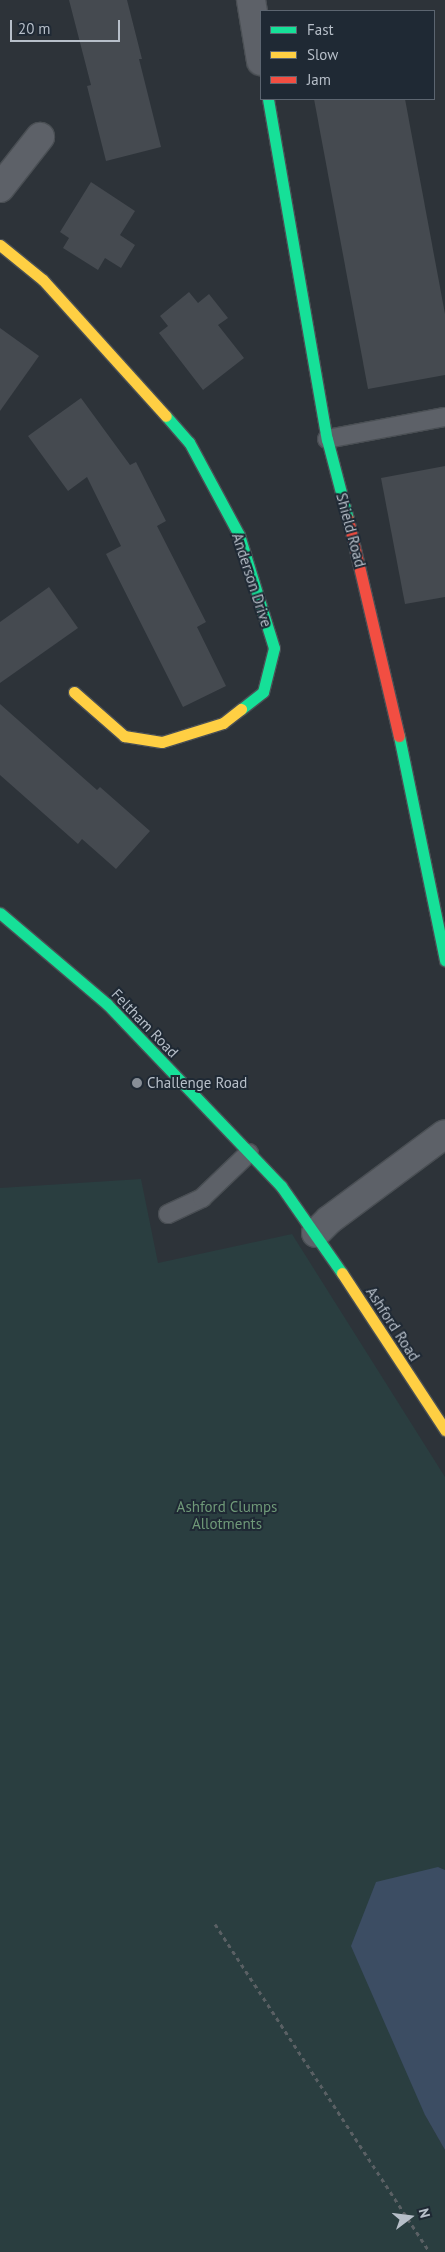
<!DOCTYPE html>
<style>
body{margin:0}
#map{position:relative;width:445px;height:2252px;overflow:hidden;background:#2d3339;font-family:"PT Sans",sans-serif}
div>[style]{position:absolute}
.green>*{inset:0;background:#2a3e40}
.water>*{inset:0;background:#3c4d63}
.building>*{inset:0;background:#454a50}
.path>*{height:3px;margin-top:-1.5px;transform-origin:0;background:repeating-linear-gradient(90deg,#5a6064 0 4px,transparent 0 8px)}
.roads{filter:drop-shadow(1px 0 #4a4f54) drop-shadow(-1px 0 #4a4f54) drop-shadow(0 1px #4a4f54) drop-shadow(0 -1px #4a4f54)}
.lane>*{height:18px;margin:-9px;padding:0 9px;transform-origin:9px;border-radius:9px;background:#5d6168}
.street>*{height:28px;margin:-14px;padding:0 14px;transform-origin:14px;border-radius:14px;background:#5d6168}
.fast>*{height:11px;margin:-5.5px;padding:0 5.5px;transform-origin:5.5px;border-radius:5.5px;background:#16e098}
.slow>*{height:11px;margin:-5.5px;padding:0 5.5px;transform-origin:5.5px;border-radius:5.5px;background:#ffcf43}
.jam>*{height:11px;margin:-5.5px;padding:0 5.5px;transform-origin:5.5px;border-radius:5.5px;background:#f24e42}
.dots>*{width:14px;height:14px;translate:-50% -50%;box-sizing:border-box;border:2px solid #1f2934;border-radius:50%}
span{translate:-50% -50%;white-space:nowrap;text-align:center;line-height:1.15;-webkit-text-stroke:4px #1f2934;paint-order:stroke}
.street-label{font-size:15px;color:#b7bfc9}
.poi-label{font-size:15px;color:#b7bfc9}
.left{translate:0 -50%;text-align:left}
.park-label{font-size:15px;color:#6f9978}
.legend{position:absolute;left:260px;top:10px;width:175px;height:90px;box-sizing:border-box;background:#1f2934;border:1px solid #5c6570;margin:0;padding:6px 9px;list-style:none;font-size:15px;color:#b7bfc9}
.legend li{display:flex;align-items:center;gap:10px;height:25px}
.legend b{width:25px;border:1px solid #5c6570}
.north{position:absolute;left:385px;top:2192px;width:50px;height:50px;-webkit-text-stroke:4px #1f2934;paint-order:stroke;rotate:75deg;font-size:14px;font-weight:700;line-height:20px;text-align:center;color:#b7bfc9}
.north::after{content:'';display:block;margin:auto;width:18px;height:22px;background:#b7bfc9;clip-path:polygon(50% 0,100% 100%,50% 72%,0 100%)}
.scale{position:absolute;left:10px;top:20px;width:110px;height:22px;box-sizing:border-box;border:2px solid #b7bfc9;border-top:0;padding-left:6px;font-size:15px;line-height:18px;white-space:nowrap;color:#b7bfc9;-webkit-text-stroke:4px #1f2934;paint-order:stroke}
</style>
<div id="map">
<div class="green">
<i style="clip-path:polygon(141px 1179px,158px 1263px,292px 1234px,445px 1477px,445px 1870px,438px 1867px,425px 2115px,445px 2150px,445px 2252px,0 2252px,0 1188px)"></i>
</div>
<div class="water">
<i style="clip-path:polygon(438px 1867px,445px 1870px,445px 2150px,425px 2115px,351px 1946px,376px 1882px)"></i>
</div>
<div class="building">
<i style="clip-path:polygon(69px 0,127px 0,142px 59px,139px 59px,161px 147px,106px 161px,87px 86px,91px 85px)"></i>
<i style="clip-path:polygon(314px 99px,405px 99px,445px 314px,445px 375px,368px 389px)"></i>
<i style="clip-path:polygon(91px 182px,135px 211px,120px 235px,135px 245px,121px 268px,105px 258px,98px 270px,63px 248px,69px 238px,60px 232px)"></i>
<i style="clip-path:polygon(189px 292px,198px 303px,209px 294px,228px 318px,218px 325px,244px 358px,203px 390px,159px 333px,168px 326px,160px 316px)"></i>
<i style="clip-path:polygon(0 328px,39px 356px,0 411px)"></i>
<i style="clip-path:polygon(81px 398px,130px 465px,136px 462px,166px 521px,157px 526px,206px 622px,197px 627px,226px 686px,183px 707px,106px 554px,121px 546px,87px 477px,68px 491px,28px 436px)"></i>
<i style="clip-path:polygon(445px 466px,445px 597px,405px 604px,381px 478px)"></i>
<i style="clip-path:polygon(49px 587px,78px 628px,0 683px,0 622px)"></i>
<i style="clip-path:polygon(0 704px,80px 775px,97px 790px,100px 787px,150px 831px,116px 869px,82px 839px,78px 844px,0 775px)"></i>
</div>
<div class="path">
<i style="left:215px;top:1924px;width:392px;rotate:56.8deg"></i>
</div>
<div class="roads">
<div class="lane">
<i style="left:327px;top:439px;width:120px;rotate:-10.6deg"></i>
<i style="left:168px;top:1214px;width:38px;rotate:-25deg"></i>
<i style="left:202px;top:1198px;width:65px;rotate:-43.8deg"></i>
</div>
<div class="street">
<i style="left:251px;top:0;width:62px;rotate:80.7deg"></i>
<i style="left:0;top:188px;width:65px;rotate:-51.9deg"></i>
<i style="left:316px;top:1233px;width:18px;rotate:-45deg"></i>
<i style="left:329px;top:1220px;width:144px;rotate:-36.6deg"></i>
</div>
<div class="fast">
<i style="left:268px;top:99px;width:345px;rotate:80.2deg"></i>
<i style="left:327px;top:439px;width:83px;rotate:75.3deg"></i>
<i style="left:166px;top:416px;width:35px;rotate:49deg"></i>
<i style="left:189px;top:442px;width:106px;rotate:61.7deg"></i>
<i style="left:239px;top:535px;width:118px;rotate:72.8deg"></i>
<i style="left:274px;top:648px;width:45px;rotate:104deg"></i>
<i style="left:263px;top:692px;width:28px;rotate:142deg"></i>
<i style="left:399px;top:736px;width:229px;rotate:78.4deg"></i>
<i style="left:0;top:913px;width:140px;rotate:40.4deg"></i>
<i style="left:107px;top:1004px;width:252px;rotate:46.3deg"></i>
<i style="left:281px;top:1186px;width:106px;rotate:55deg"></i>
</div>
<div class="slow">
<i style="left:0;top:245px;width:55px;rotate:39.1deg"></i>
<i style="left:43px;top:280px;width:183px;rotate:47.9deg"></i>
<i style="left:74px;top:692px;width:67px;rotate:41.3deg"></i>
<i style="left:124px;top:736px;width:38px;rotate:9deg"></i>
<i style="left:162px;top:742px;width:64px;rotate:-17.3deg"></i>
<i style="left:223px;top:723px;width:23px;rotate:-38deg"></i>
<i style="left:342px;top:1273px;width:188px;rotate:56.7deg"></i>
</div>
<div class="jam">
<i style="left:348px;top:519px;width:223px;rotate:76.8deg"></i>
</div>
</div>
<div class="dots">
<i style="left:137px;top:1083px;background:#878e97"></i>
</div>
<div class="street-label">
<span style="left:351px;top:530px;rotate:75deg">Shield Road</span>
<span style="left:252px;top:580px;rotate:72deg">Anderson Drive</span>
<span style="left:145px;top:1023px;rotate:46deg">Feltham Road</span>
<span style="left:393px;top:1324px;rotate:57deg">Ashford Road</span>
</div>
<div class="poi-label">
<span class="left" style="left:147px;top:1083px">Challenge Road</span>
</div>
<div class="park-label">
<span style="left:227px;top:1515px">Ashford Clumps<br>Allotments</span>
</div>
<ul class="legend">
<li><b style="height:6px;background:#16e098"></b>Fast</li>
<li><b style="height:6px;background:#ffcf43"></b>Slow</li>
<li><b style="height:6px;background:#f24e42"></b>Jam</li>
</ul>
<div class="north">N</div>
<div class="scale">20 m</div>
</div>
